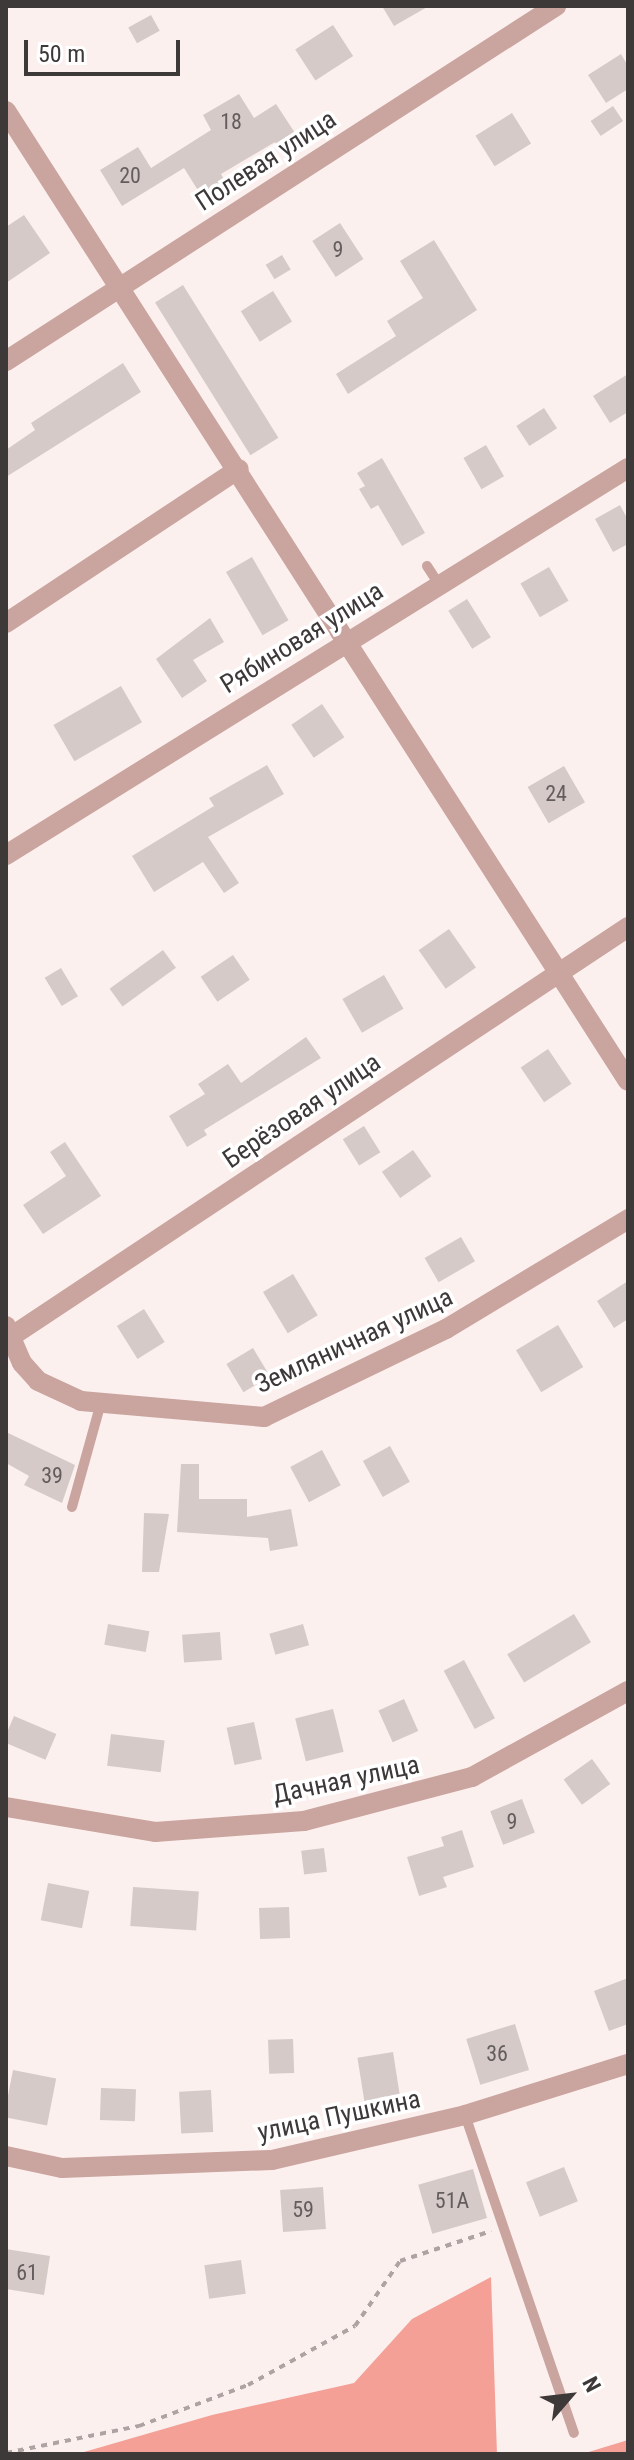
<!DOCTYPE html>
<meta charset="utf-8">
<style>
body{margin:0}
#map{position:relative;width:634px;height:2460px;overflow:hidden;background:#fcf0ee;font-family:"Roboto Condensed",sans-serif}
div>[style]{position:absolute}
.forest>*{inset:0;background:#f4a097}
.building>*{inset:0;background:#d5cac8;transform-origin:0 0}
.path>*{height:4px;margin-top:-2px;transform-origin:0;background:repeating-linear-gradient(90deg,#aca3a2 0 6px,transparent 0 12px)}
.service>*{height:10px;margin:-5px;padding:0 5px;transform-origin:5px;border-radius:5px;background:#caa49f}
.minor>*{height:20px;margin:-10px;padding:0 10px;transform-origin:10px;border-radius:10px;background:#caa49f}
span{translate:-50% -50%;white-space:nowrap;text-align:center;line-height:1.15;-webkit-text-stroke:7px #fff;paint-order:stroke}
.number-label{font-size:22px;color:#645d5d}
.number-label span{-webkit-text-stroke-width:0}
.street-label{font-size:26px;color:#3e3939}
.frame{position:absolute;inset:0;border:8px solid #3e3939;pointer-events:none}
.north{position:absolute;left:530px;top:2356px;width:80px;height:80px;-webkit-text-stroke:6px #fff;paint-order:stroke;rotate:62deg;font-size:22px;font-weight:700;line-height:32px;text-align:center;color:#3e3939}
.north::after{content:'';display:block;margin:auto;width:28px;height:36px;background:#3e3939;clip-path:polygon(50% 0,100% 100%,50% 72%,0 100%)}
.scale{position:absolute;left:24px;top:40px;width:156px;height:36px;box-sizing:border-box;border:4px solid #3e3939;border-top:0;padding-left:10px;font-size:24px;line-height:28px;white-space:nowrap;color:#3e3939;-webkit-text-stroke:6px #fff;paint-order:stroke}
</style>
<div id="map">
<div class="forest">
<i style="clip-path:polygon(491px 2277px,497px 2454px,77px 2454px,212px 2415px,354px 2383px,412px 2319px)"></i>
<i style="clip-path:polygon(628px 2440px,628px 2454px,582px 2454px)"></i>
</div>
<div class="building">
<i style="clip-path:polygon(382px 6px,429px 6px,394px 26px)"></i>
<i style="left:151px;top:15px;width:18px;height:26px;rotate:61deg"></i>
<i style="left:333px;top:25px;width:37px;height:45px;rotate:57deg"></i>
<i style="clip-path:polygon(621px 54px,628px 66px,628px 89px,606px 103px,588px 75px)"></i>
<i style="clip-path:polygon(239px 94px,254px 118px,276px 104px,299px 139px,280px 151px,275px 142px,221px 174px,228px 186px,204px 200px,184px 168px,122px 206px,100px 170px,138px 147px,151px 168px,211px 130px,203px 115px)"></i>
<i style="left:613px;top:106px;width:18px;height:27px;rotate:56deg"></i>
<i style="left:512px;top:113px;width:36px;height:43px;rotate:58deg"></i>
<i style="clip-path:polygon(24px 215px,50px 253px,6px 283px,6px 227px)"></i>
<i style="left:340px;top:223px;width:43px;height:33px;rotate:57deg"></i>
<i style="clip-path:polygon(434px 240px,477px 310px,348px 394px,336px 374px,396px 336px,387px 321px,423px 298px,400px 261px)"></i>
<i style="left:282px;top:255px;width:17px;height:19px;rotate:59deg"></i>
<i style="left:183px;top:285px;width:180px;height:33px;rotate:58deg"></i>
<i style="left:273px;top:291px;width:36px;height:38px;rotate:58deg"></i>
<i style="clip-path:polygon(123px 363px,141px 392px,6px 477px,6px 450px,35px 430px,31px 423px)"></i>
<i style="clip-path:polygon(628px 374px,628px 412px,610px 423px,593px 396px)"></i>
<i style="left:544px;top:408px;width:24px;height:33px;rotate:57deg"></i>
<i style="left:486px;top:445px;width:36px;height:26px;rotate:60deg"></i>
<i style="clip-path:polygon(382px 458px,425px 533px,402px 546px,378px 505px,371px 509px,359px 489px,365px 486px,357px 473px)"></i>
<i style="clip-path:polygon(620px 505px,628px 520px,628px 544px,613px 552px,595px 519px)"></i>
<i style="left:252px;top:557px;width:73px;height:30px;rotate:60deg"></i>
<i style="left:549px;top:567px;width:39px;height:33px;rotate:60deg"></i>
<i style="left:467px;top:599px;width:45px;height:22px;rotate:58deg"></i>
<i style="clip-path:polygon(210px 618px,224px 642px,193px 660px,207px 681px,182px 698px,156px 659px)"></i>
<i style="left:121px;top:686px;width:42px;height:78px;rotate:60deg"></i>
<i style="left:322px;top:704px;width:40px;height:37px;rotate:56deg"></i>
<i style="clip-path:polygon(267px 765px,284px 794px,208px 837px,239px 883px,224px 893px,203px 862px,154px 892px,132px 856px,214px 806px,209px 798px)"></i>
<i style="left:564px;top:766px;width:42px;height:42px;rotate:60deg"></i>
<i style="left:449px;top:929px;width:47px;height:37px;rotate:55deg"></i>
<i style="left:163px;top:950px;width:22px;height:66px;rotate:54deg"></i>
<i style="left:233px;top:955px;width:30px;height:39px;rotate:56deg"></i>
<i style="left:61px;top:968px;width:33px;height:19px;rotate:59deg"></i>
<i style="left:384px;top:975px;width:39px;height:48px;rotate:60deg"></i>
<i style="clip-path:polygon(306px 1037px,321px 1058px,204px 1130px,207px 1135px,187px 1147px,169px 1116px,205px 1094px,198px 1084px,228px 1064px,241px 1083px)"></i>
<i style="left:548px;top:1049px;width:42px;height:33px;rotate:56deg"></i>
<i style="left:364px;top:1126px;width:31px;height:25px;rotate:58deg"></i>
<i style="clip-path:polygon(65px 1142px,101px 1196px,43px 1234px,23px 1205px,66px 1176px,50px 1152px)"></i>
<i style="left:413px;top:1150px;width:32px;height:38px;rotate:55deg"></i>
<i style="left:461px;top:1237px;width:28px;height:42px;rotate:60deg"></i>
<i style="left:293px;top:1274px;width:48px;height:35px;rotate:59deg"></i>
<i style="clip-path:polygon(628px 1281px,628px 1319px,614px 1328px,597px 1301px)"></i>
<i style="left:144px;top:1309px;width:39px;height:32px;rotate:58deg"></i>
<i style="left:558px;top:1325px;width:49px;height:49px;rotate:59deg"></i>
<i style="left:253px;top:1348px;width:33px;height:31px;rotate:59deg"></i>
<i style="clip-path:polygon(6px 1432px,75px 1465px,62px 1503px,24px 1485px,29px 1476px,6px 1463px)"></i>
<i style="left:390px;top:1446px;width:41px;height:31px;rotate:61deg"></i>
<i style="left:322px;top:1450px;width:40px;height:36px;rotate:62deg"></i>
<i style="clip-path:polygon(181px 1464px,199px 1464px,199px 1499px,247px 1499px,247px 1517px,291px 1509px,298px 1546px,270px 1551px,268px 1538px,177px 1532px)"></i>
<i style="clip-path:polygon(144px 1513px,169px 1514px,159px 1572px,142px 1572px)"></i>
<i style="left:574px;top:1614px;width:33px;height:78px;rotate:59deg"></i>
<i style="left:108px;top:1624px;width:42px;height:21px;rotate:10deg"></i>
<i style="left:303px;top:1624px;width:22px;height:35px;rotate:74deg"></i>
<i style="left:220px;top:1632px;width:28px;height:38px;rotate:86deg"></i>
<i style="left:464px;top:1660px;width:66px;height:23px;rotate:62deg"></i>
<i style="left:404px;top:1699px;width:35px;height:28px;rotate:66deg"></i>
<i style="left:333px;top:1709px;width:44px;height:39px;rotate:76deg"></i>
<i style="left:14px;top:1716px;width:46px;height:28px;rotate:23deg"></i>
<i style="left:254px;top:1722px;width:38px;height:28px;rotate:78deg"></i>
<i style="left:111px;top:1734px;width:54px;height:32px;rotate:7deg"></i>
<i style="left:592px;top:1759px;width:31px;height:35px;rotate:54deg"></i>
<i style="left:522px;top:1799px;width:36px;height:34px;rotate:69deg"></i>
<i style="clip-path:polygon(462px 1830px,474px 1867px,443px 1877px,447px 1887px,419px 1896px,407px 1857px,444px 1846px,441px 1837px)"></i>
<i style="left:324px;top:1848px;width:24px;height:23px;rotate:83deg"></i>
<i style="left:48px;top:1883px;width:42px;height:38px;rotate:11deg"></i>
<i style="left:133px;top:1887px;width:66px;height:39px;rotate:4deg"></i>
<i style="left:289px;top:1907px;width:31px;height:30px;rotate:88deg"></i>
<i style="clip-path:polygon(628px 1978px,628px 2024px,609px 2031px,594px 1991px)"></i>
<i style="left:515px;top:2024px;width:48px;height:51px;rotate:73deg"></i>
<i style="left:293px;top:2039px;width:34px;height:25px;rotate:88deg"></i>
<i style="left:393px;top:2052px;width:44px;height:36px;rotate:81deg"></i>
<i style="left:13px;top:2070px;width:44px;height:48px;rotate:11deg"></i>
<i style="left:101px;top:2088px;width:35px;height:32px;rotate:2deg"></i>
<i style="left:211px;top:2090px;width:42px;height:32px;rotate:87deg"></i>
<i style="left:564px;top:2167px;width:37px;height:41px;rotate:68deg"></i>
<i style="left:473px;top:2169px;width:51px;height:57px;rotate:74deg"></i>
<i style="left:323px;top:2187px;width:42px;height:43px;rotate:86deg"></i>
<i style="clip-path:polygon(6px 2249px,50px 2256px,44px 2295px,6px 2289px)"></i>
<i style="left:241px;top:2260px;width:34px;height:37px;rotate:82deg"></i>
</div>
<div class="path">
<i style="left:6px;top:2453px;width:136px;rotate:-11.5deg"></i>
<i style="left:139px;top:2426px;width:116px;rotate:-20.6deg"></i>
<i style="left:248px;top:2385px;width:122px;rotate:-28.9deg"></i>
<i style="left:355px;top:2326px;width:79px;rotate:-55.3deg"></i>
<i style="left:400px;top:2261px;width:96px;rotate:-18.2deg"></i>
</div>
<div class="service">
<i style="left:427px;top:566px;width:20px;rotate:57deg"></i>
<i style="left:72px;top:1507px;width:105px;rotate:-74.5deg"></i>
<i style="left:465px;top:2115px;width:336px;rotate:71.1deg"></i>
</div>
<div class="minor">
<i style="left:6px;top:111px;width:1152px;rotate:57.33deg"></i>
<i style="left:6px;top:361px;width:655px;rotate:-32.84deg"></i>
<i style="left:6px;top:623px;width:279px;rotate:-33.5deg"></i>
<i style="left:6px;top:855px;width:733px;rotate:-31.89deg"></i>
<i style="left:6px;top:1326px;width:40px;rotate:66.6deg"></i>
<i style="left:22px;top:1363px;width:24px;rotate:48deg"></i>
<i style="left:38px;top:1381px;width:47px;rotate:24.9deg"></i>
<i style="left:81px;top:1401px;width:184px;rotate:5deg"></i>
<i style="left:264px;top:1417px;width:202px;rotate:-25.8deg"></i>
<i style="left:446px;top:1329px;width:213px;rotate:-31.1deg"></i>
<i style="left:6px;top:1340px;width:747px;rotate:-33.58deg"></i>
<i style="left:6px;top:1807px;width:151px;rotate:9.5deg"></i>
<i style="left:155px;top:1832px;width:149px;rotate:-4.2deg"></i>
<i style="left:304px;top:1821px;width:174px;rotate:-14.7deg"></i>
<i style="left:472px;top:1777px;width:178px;rotate:-28.9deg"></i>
<i style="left:6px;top:2156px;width:57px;rotate:12.1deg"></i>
<i style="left:62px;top:2168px;width:210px;rotate:-2.2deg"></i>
<i style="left:272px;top:2160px;width:198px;rotate:-13.1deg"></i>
<i style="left:465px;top:2115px;width:171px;rotate:-17.4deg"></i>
</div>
<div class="number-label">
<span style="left:231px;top:122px">18</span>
<span style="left:130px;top:176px">20</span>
<span style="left:338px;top:250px">9</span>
<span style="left:556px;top:794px">24</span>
<span style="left:52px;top:1476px">39</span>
<span style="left:512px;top:1822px">9</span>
<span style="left:497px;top:2054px">36</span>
<span style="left:452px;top:2201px">51А</span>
<span style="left:303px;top:2210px">59</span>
<span style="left:27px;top:2273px">61</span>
</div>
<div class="street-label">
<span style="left:266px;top:161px;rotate:-33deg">Полевая улица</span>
<span style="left:302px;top:638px;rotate:-32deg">Рябиновая улица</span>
<span style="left:302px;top:1111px;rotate:-34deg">Берёзовая улица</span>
<span style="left:354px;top:1341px;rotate:-25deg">Земляничная улица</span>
<span style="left:346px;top:1780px;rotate:-12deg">Дачная улица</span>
<span style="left:339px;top:2116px;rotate:-12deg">улица Пушкина</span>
</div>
<div class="frame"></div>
<div class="north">N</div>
<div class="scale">50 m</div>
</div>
